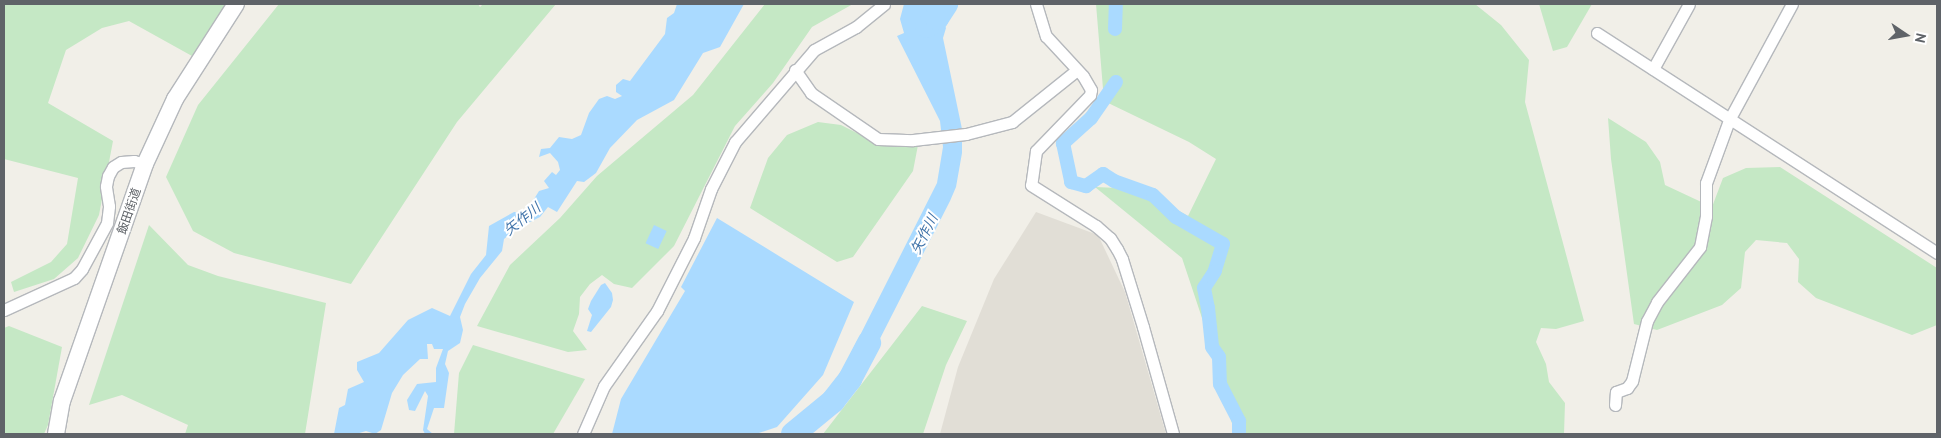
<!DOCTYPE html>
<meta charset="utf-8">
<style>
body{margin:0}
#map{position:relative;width:1941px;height:438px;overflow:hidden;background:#f1efe8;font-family:"PT Sans","Noto Sans JP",sans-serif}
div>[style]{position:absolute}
.education>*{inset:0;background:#e1ded6}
.green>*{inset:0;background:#c5e8c5}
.water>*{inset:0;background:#aadaff;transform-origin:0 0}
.canal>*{height:14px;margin:-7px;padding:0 7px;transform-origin:7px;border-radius:7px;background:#aadaff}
.river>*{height:24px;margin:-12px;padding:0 12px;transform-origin:12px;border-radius:12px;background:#aadaff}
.roads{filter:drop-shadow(1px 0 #b5b8bc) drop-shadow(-1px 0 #b5b8bc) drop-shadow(0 1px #b5b8bc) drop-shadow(0 -1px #b5b8bc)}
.street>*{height:11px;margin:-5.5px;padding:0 5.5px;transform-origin:5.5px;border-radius:5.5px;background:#fff}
.secondary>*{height:16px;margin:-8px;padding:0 8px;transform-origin:8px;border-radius:8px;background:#fff}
span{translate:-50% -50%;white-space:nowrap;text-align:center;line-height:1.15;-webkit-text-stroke:4px #fff;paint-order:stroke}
.street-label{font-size:12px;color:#5f6368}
.water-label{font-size:14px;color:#4174aa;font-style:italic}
.frame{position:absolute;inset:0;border:5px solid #5f6368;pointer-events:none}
.north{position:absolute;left:1881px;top:10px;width:50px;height:50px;-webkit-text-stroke:4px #fff;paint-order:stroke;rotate:102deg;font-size:14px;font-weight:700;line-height:20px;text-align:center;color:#5f6368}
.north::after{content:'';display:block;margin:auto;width:18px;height:22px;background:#5f6368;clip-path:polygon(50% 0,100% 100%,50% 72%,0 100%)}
</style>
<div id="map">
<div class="education">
<i style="clip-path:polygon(1036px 212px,1098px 235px,1125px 292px,1166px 434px,940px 434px,958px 367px,994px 279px)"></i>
</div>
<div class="green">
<i style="clip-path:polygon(4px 4px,227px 4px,192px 56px,129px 21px,102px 28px,66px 50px,48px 103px,113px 141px,99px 215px,78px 258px,54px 279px,14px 292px,11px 282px,51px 262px,67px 244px,78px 178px,4px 159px)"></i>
<i style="clip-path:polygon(279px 4px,478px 4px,480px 7px,483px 4px,556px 4px,457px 122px,351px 284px,234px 253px,193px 231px,166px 177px,198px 105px)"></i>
<i style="clip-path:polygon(765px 4px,853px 4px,812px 27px,773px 83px,735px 126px,674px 246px,632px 288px,614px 284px,602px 275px,590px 284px,580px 297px,579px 314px,573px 331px,587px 350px,568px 352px,477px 326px,510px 265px,560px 218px,597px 176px,693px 95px)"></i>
<i style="clip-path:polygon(1096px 4px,1475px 4px,1501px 25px,1529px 60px,1525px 102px,1584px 321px,1556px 329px,1541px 328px,1536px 342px,1546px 364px,1549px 382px,1565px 403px,1564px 434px,1235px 434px,1207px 333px,1182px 258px,1095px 187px,1140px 189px,1188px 216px,1216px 159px,1189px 142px,1104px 101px)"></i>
<i style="clip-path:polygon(1539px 4px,1592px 4px,1567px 47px,1553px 51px)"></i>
<i style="clip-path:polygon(1608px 118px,1646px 142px,1660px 162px,1665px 185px,1712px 207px,1723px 178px,1746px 168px,1780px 167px,1937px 268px,1937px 325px,1912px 335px,1816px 298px,1798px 282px,1799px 259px,1787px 243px,1756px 240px,1745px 252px,1741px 288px,1722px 305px,1657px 330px,1634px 324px,1611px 159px)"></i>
<i style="clip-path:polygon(818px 122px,841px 125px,867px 138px,893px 144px,918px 145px,913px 171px,853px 257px,837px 262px,750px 208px,768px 158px,787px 135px)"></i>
<i style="clip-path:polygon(149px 225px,188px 265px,218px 276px,326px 303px,305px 434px,185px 434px,188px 425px,122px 395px,89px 405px)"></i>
<i style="clip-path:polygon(922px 306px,967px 321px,946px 365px,923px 434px,823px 434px)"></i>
<i style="clip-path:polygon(9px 326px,62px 347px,48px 425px,44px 434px,4px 434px,4px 328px)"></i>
<i style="clip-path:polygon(473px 345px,585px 379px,553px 434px,454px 434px,459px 373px)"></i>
</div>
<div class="water">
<i style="clip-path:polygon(677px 4px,744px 4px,720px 47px,703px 53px,674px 100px,637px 120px,610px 148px,596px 173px,584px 182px,577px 181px,557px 212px,548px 207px,540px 217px,516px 229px,504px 239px,502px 251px,480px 278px,465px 304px,460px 317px,463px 330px,460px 343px,448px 351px,445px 364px,449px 373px,444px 408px,434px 408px,427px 429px,433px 434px,425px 434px,423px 430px,428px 396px,425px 391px,415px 411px,409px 410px,407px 400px,417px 384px,436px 382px,436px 368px,443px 349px,434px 349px,432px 344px,427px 344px,428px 359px,420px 359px,403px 375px,392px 393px,381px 430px,375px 434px,366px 431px,356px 434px,334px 434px,339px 408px,345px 405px,348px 389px,364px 382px,357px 370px,357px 362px,379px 353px,408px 320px,432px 308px,450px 316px,471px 274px,486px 255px,489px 226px,514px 212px,526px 212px,539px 191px,549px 188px,544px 181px,552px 172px,556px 175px,560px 170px,558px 162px,550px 153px,539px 157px,541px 149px,550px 148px,559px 137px,572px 139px,581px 135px,589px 113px,599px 99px,607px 96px,615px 99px,622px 96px,616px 92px,616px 85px,623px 79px,630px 81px,665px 34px,667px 18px,674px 13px)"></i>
<i style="clip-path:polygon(904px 4px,930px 4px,938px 9px,946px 28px,943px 38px,962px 129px,962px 153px,956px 187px,950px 201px,862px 374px,845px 365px,937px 183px,943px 147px,940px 121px,897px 36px,904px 33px,900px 19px)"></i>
<i style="clip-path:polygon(717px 218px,854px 302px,823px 375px,777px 427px,756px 434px,612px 434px,621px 399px,685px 291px,681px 287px)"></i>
<i style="left:654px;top:225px;width:14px;height:20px;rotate:25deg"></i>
<i style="clip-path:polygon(605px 283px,612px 293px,613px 300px,611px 307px,591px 332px,587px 331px,592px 315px,588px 309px,591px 301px,601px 285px)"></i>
</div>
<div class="canal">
<i style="left:1115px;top:29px;width:25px;rotate:-88deg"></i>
<i style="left:1116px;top:82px;width:44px;rotate:124.8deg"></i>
<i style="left:1091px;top:118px;width:38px;rotate:138deg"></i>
<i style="left:1063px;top:143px;width:40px;rotate:78deg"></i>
<i style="left:1071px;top:182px;width:16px;rotate:15deg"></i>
<i style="left:1086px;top:186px;width:21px;rotate:-35deg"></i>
<i style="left:1103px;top:174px;width:13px;rotate:32deg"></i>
<i style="left:1114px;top:181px;width:41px;rotate:19.7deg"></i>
<i style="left:1153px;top:195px;width:32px;rotate:44deg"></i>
<i style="left:1176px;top:217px;width:54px;rotate:29.9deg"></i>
<i style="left:1223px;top:244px;width:28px;rotate:107deg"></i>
<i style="left:1215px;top:271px;width:20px;rotate:123deg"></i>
<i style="left:1204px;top:288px;width:20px;rotate:79deg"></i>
<i style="left:1208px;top:308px;width:39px;rotate:84deg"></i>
<i style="left:1212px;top:347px;width:12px;rotate:55deg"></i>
<i style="left:1219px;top:357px;width:27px;rotate:88deg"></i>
<i style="left:1220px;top:384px;width:42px;rotate:62.8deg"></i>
<i style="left:1239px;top:421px;width:13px;rotate:90deg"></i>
</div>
<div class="river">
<i style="left:927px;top:26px;width:13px;rotate:-39deg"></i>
<i style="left:937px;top:18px;width:17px;rotate:-57deg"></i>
<i style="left:793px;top:434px;width:52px;rotate:-39.5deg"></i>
<i style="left:833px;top:401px;width:28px;rotate:-52deg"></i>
<i style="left:850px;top:379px;width:41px;rotate:-62.2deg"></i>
</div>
<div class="roads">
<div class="street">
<i style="left:1036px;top:4px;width:34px;rotate:73deg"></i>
<i style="left:1046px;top:36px;width:54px;rotate:47.2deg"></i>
<i style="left:1083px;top:76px;width:16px;rotate:60deg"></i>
<i style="left:1091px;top:90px;width:5px;rotate:101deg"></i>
<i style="left:1090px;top:95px;width:78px;rotate:134deg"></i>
<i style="left:1036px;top:151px;width:34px;rotate:98deg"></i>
<i style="left:1031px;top:185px;width:77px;rotate:32.2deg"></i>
<i style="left:1096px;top:226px;width:18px;rotate:41deg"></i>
<i style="left:1110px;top:238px;width:13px;rotate:58deg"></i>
<i style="left:1117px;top:249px;width:11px;rotate:63deg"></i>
<i style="left:1122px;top:259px;width:71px;rotate:72.8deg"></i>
<i style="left:1143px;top:327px;width:111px;rotate:74.3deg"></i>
<i style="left:1597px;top:33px;width:405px;rotate:32.9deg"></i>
<i style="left:1653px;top:69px;width:74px;rotate:-61deg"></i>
<i style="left:795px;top:70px;width:28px;rotate:55deg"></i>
<i style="left:811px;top:93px;width:81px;rotate:34.5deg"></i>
<i style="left:878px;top:139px;width:35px;rotate:2deg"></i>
<i style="left:913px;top:140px;width:53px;rotate:-6.5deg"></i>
<i style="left:966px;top:134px;width:48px;rotate:-14.6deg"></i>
<i style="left:1012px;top:122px;width:83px;rotate:-38.7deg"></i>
<i style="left:4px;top:310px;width:77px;rotate:-24.6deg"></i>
<i style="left:74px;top:278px;width:12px;rotate:-48deg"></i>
<i style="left:82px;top:269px;width:52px;rotate:-61.5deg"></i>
<i style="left:107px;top:223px;width:17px;rotate:-83deg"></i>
<i style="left:109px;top:206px;width:20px;rotate:-99deg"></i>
<i style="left:106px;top:186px;width:10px;rotate:-79deg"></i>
<i style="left:108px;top:176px;width:10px;rotate:-61deg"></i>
<i style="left:113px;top:167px;width:9px;rotate:-32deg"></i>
<i style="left:121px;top:162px;width:13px;rotate:-4deg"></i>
<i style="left:134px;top:161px;width:11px;rotate:15deg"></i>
<i style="left:1615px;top:405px;width:13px;rotate:-86deg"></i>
<i style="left:1616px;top:392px;width:12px;rotate:-20deg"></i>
<i style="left:1627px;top:388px;width:9px;rotate:-54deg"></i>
<i style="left:1632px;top:381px;width:62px;rotate:-76deg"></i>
<i style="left:1647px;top:321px;width:21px;rotate:-62deg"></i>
<i style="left:1657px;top:302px;width:70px;rotate:-52deg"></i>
<i style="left:1700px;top:247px;width:32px;rotate:-79deg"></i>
<i style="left:1706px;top:216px;width:33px;rotate:-90deg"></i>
<i style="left:1706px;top:183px;width:67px;rotate:-69.9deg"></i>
<i style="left:1729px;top:120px;width:132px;rotate:-61.5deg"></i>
<i style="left:583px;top:434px;width:52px;rotate:-66.4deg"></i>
<i style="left:604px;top:386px;width:92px;rotate:-54.8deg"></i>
<i style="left:657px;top:311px;width:82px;rotate:-63.1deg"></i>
<i style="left:694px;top:238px;width:52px;rotate:-70.9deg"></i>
<i style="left:711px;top:189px;width:53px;rotate:-62.9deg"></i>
<i style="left:735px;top:142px;width:121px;rotate:-49.3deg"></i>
<i style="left:814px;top:50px;width:48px;rotate:-28.7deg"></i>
<i style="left:856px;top:27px;width:36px;rotate:-39deg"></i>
</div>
<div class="secondary">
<i style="left:56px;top:434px;width:34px;rotate:-80deg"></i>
<i style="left:62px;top:401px;width:251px;rotate:-70.7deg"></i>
<i style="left:145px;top:164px;width:72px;rotate:-65.2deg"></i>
<i style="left:175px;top:99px;width:113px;rotate:-57.3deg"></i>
</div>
</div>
<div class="street-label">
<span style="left:129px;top:211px;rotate:-71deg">飯田街道</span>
</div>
<div class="water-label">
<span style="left:522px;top:219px;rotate:-39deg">矢作川</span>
<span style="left:924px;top:234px;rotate:-63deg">矢作川</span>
</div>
<div class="frame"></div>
<div class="north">N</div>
</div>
